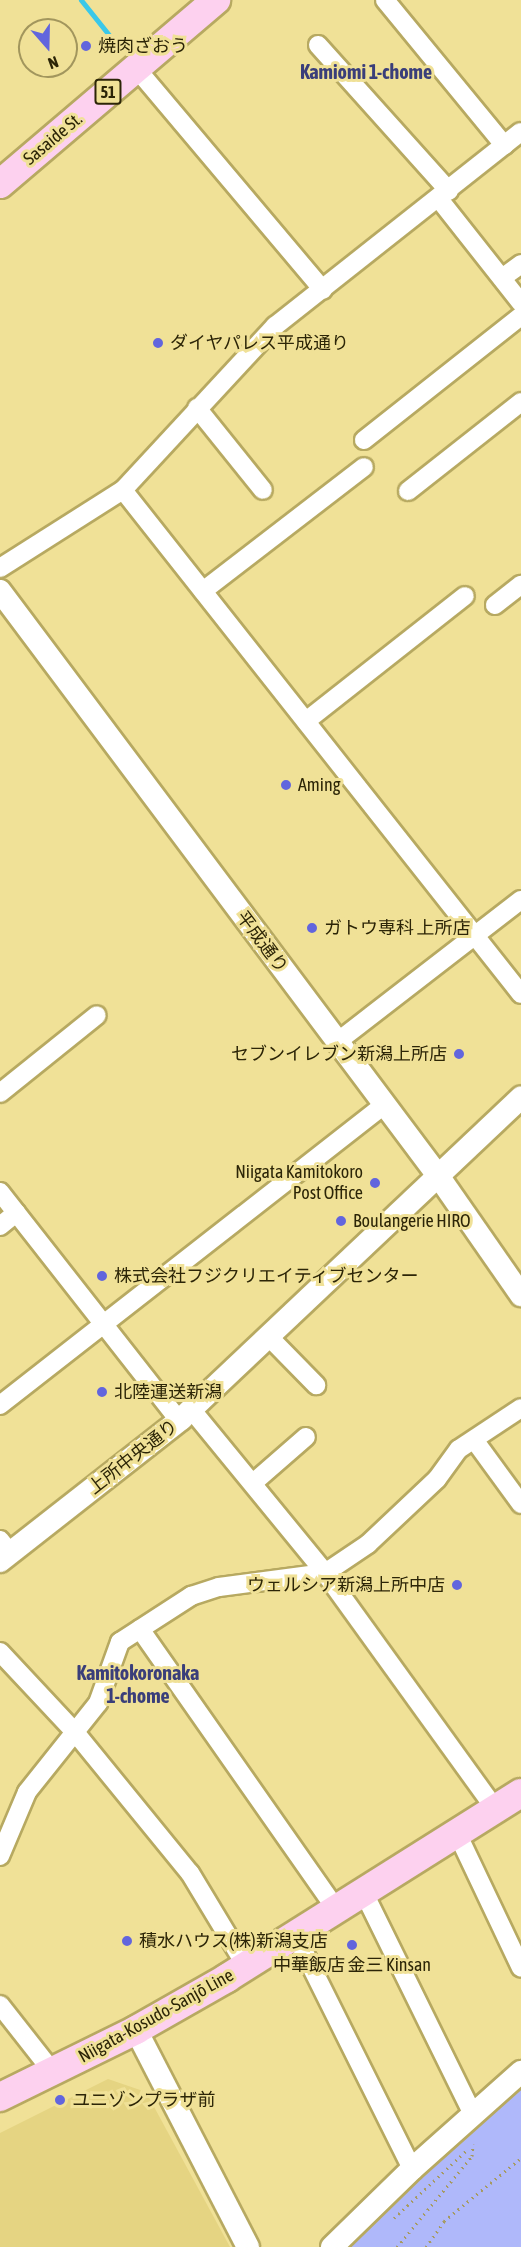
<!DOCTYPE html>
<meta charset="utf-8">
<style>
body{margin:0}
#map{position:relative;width:521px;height:2247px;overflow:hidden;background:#f0e197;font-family:"Asap Condensed","Noto Sans JP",sans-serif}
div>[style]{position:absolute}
.built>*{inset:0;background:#e5d482}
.green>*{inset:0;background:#afb8fa}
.stream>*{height:5px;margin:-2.5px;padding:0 2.5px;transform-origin:2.5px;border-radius:2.5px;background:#3ac8e9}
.path>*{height:3px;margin-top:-1.5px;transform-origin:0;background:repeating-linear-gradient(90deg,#a69a61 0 1.5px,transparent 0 6px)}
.roads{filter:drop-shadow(2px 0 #b7a961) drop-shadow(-2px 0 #b7a961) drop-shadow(0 2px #b7a961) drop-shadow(0 -2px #b7a961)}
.minor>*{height:18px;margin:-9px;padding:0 9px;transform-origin:9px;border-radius:9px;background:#fff}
.tertiary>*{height:22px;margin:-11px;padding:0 11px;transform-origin:11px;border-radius:11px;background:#fff}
.primary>*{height:28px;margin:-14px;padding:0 14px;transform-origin:14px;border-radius:14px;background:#fdd1ef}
.dots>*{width:16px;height:16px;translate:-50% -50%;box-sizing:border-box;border:3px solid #f0e197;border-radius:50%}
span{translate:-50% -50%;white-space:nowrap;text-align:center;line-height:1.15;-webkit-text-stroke:6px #f0e197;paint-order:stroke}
.shield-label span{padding:2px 4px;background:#f0e197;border:2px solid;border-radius:4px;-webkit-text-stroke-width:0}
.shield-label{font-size:16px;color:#2c2507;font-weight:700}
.poi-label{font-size:18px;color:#2c2507}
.left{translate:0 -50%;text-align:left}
.right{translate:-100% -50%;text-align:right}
.street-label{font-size:18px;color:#2c2507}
.neighbourhood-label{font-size:20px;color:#3a3e7a;font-weight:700}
.north{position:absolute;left:18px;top:18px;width:60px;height:60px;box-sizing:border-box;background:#f0e197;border:2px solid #a2965d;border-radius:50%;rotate:160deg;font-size:16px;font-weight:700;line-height:24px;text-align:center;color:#2c2507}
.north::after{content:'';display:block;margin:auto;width:21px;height:27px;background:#6265dd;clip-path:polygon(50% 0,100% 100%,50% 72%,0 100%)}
</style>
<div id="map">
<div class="built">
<i style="clip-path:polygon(108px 2079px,146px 2092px,230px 2247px,0 2247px,0 2133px)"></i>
</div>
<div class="green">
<i style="clip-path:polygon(521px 2084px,521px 2247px,346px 2247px,418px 2177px)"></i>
</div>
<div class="stream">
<i style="left:81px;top:0;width:58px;rotate:51.3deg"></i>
</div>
<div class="path">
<i style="left:394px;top:2218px;width:101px;rotate:-43deg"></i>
<i style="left:397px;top:2247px;width:118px;rotate:-50.5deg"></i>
<i style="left:472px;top:2156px;width:12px;rotate:-85deg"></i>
<i style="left:426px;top:2247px;width:32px;rotate:-55deg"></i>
<i style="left:444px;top:2221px;width:99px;rotate:-39.3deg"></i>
</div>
<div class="roads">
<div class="minor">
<i style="left:385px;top:0;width:188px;rotate:50.6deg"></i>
<i style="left:318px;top:45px;width:196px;rotate:48.1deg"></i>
<i style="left:136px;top:68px;width:290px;rotate:49.9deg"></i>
<i style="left:439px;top:199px;width:132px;rotate:51.7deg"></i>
<i style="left:502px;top:278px;width:24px;rotate:-36deg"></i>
<i style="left:197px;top:408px;width:105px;rotate:51.2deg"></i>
<i style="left:364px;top:440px;width:200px;rotate:-38.3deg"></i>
<i style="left:123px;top:490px;width:642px;rotate:51.7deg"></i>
<i style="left:408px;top:491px;width:144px;rotate:-38.2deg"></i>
<i style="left:0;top:568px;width:146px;rotate:-32.4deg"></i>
<i style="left:123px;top:490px;width:224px;rotate:-47.2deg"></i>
<i style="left:275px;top:326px;width:313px;rotate:-38.3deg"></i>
<i style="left:203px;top:591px;width:203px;rotate:-37.6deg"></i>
<i style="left:495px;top:605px;width:33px;rotate:-38deg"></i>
<i style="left:306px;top:721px;width:202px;rotate:-38.2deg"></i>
<i style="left:337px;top:1042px;width:232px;rotate:-37.7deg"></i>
<i style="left:0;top:1093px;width:124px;rotate:-38.8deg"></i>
<i style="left:0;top:1192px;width:290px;rotate:51.9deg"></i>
<i style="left:0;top:1226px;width:21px;rotate:-39deg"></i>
<i style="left:268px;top:1336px;width:69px;rotate:45.6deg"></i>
<i style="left:0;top:1405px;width:487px;rotate:-38deg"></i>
<i style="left:191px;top:1409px;width:212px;rotate:50.7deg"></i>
<i style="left:325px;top:1573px;width:291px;rotate:54.2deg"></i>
<i style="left:475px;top:1441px;width:78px;rotate:53.9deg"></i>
<i style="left:253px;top:1483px;width:70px;rotate:-41deg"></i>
<i style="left:0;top:1540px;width:16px;rotate:52deg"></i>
<i style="left:140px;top:1629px;width:343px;rotate:55deg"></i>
<i style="left:0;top:1652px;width:108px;rotate:46.9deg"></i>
<i style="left:74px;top:1731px;width:183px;rotate:50.8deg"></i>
<i style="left:190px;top:1873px;width:109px;rotate:58.9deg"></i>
<i style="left:457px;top:1833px;width:149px;rotate:64.6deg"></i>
<i style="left:0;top:1856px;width:69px;rotate:-67.1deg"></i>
<i style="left:27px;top:1792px;width:114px;rotate:-51.4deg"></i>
<i style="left:98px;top:1703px;width:65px;rotate:-70.2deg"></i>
<i style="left:120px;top:1642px;width:85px;rotate:-32.9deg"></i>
<i style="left:191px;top:1596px;width:29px;rotate:-18deg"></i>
<i style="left:219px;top:1587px;width:107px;rotate:-7.5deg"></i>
<i style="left:325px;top:1573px;width:52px;rotate:-34deg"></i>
<i style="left:368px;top:1544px;width:95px;rotate:-43.3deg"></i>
<i style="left:437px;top:1479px;width:37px;rotate:-54deg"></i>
<i style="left:459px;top:1449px;width:74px;rotate:-33.5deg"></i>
<i style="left:364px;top:1893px;width:247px;rotate:63.8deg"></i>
<i style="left:296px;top:1936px;width:260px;rotate:63.5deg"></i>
<i style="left:0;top:2005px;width:84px;rotate:51.8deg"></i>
</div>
<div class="tertiary">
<i style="left:0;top:591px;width:732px;rotate:53.16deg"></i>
<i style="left:439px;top:1177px;width:144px;rotate:55.2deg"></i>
<i style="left:0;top:1561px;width:230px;rotate:-38.1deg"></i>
<i style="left:181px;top:1419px;width:468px;rotate:-43.4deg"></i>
<i style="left:136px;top:2030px;width:244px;rotate:62.7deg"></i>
<i style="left:332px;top:2247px;width:112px;rotate:-44.3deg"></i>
<i style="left:412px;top:2169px;width:146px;rotate:-41.7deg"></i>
</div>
<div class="primary">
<i style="left:0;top:184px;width:284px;rotate:-40.4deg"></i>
<i style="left:0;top:2097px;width:152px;rotate:-26.2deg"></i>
<i style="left:136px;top:2030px;width:105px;rotate:-29.7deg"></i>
<i style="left:227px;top:1978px;width:347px;rotate:-32.2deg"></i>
</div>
</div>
<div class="dots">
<i style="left:86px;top:46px;background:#6265dd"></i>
<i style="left:158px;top:343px;background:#6265dd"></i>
<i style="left:286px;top:785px;background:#6265dd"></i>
<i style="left:312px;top:928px;background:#6265dd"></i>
<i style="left:459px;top:1054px;background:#6265dd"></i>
<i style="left:375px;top:1183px;background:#6265dd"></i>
<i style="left:341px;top:1221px;background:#6265dd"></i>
<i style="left:102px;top:1276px;background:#6265dd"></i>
<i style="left:102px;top:1392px;background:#6265dd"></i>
<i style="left:457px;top:1585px;background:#6265dd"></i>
<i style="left:127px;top:1941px;background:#6265dd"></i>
<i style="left:352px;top:1945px;background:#6265dd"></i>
<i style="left:60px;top:2100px;background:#6265dd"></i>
</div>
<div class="shield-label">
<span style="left:108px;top:92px">51</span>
</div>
<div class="poi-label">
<span class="left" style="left:98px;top:46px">焼肉ざおう</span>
<span class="left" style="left:170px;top:343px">ダイヤパレス平成通り</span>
<span class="left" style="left:298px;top:785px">Aming</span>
<span class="left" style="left:324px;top:928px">ガトウ専科 上所店</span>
<span class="right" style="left:447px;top:1054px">セブンイレブン新潟上所店</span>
<span class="right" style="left:363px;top:1183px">Niigata Kamitokoro<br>Post Office</span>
<span class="left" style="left:353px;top:1221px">Boulangerie HIRO</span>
<span class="left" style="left:114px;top:1276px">株式会社フジクリエイティブセンター</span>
<span class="left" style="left:114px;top:1392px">北陸運送新潟</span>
<span class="right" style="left:445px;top:1585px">ウェルシア新潟上所中店</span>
<span class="left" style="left:139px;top:1941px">積水ハウス(株)新潟支店</span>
<span style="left:352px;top:1965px">中華飯店 金三 Kinsan</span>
<span class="left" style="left:72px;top:2100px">ユニゾンプラザ前</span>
</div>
<div class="street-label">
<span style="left:53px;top:139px;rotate:-40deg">Sasaide St.</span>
<span style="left:262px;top:942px;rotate:53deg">平成通り</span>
<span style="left:133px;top:1457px;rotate:-38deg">上所中央通り</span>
<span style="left:156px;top:2016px;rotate:-29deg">Niigata-Kosudo-Sanjō Line</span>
</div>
<div class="neighbourhood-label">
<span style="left:366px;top:71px">Kamiomi 1-chome</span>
<span style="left:138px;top:1684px">Kamitokoronaka<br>1-chome</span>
</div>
<div class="north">N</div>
</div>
